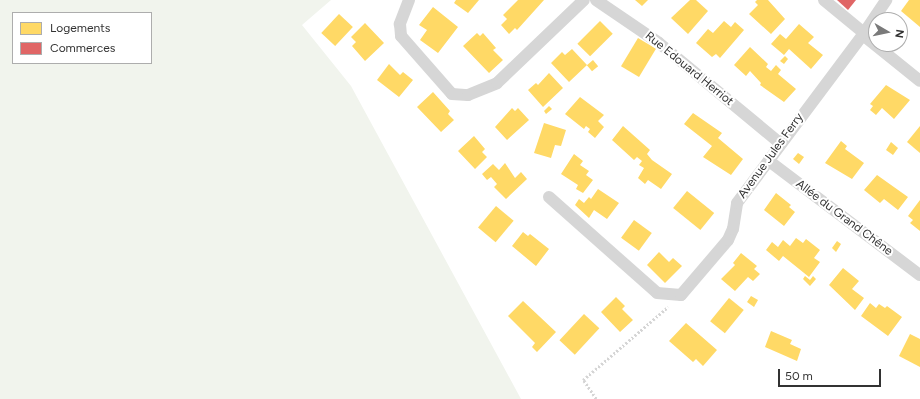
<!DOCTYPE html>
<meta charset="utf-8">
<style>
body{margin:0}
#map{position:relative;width:920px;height:399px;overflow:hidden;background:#fff;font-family:Figtree,sans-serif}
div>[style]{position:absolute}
.green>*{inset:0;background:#f1f4ed}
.homes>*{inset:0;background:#ffd966;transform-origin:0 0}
.shops>*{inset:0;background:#e06666}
.path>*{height:2.5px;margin-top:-1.25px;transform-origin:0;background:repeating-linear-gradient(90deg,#d5d5d5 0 2px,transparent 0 4px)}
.street>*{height:12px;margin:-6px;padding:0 6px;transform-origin:6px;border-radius:6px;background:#d6d6d6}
span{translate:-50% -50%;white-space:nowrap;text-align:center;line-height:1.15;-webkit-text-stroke:4px #fff;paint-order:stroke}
.street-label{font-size:12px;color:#323232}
.legend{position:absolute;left:12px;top:12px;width:140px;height:52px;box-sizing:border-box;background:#fff;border:1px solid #adadad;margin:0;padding:5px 7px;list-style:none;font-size:12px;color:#323232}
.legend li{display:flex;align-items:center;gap:8px;height:20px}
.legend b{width:20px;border:1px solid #adadad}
.north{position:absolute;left:868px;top:12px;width:40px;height:40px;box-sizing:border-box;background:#fff;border:1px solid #adadad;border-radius:50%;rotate:99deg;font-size:11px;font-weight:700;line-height:16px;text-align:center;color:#323232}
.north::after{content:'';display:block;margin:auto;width:14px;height:18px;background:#7a7a7a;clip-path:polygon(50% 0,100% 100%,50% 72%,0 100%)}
.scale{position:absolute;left:778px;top:369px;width:103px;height:18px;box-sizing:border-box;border:2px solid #323232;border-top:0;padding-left:5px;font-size:12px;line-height:14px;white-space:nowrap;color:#323232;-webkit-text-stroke:3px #fff;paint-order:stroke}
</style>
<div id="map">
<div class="green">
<i style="clip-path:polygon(evenodd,0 0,331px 0,302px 25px,351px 86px,521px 399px,0 399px,0 0,13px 13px,151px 13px,151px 63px,13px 63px,13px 13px)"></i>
</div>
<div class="homes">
<i style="clip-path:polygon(456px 0,479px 0,468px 13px,454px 3px)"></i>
<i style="clip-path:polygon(518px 0,544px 0,517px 30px,515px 28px,509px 34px,501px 25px,507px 19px,503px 15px)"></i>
<i style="clip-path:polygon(635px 0,648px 0,642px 6px)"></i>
<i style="clip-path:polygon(690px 0,696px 0,708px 11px,688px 34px,671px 18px)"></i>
<i style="clip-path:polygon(757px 0,768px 0,785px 19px,771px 34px,749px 14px,758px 5px,755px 2px)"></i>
<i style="clip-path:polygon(909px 0,920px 0,920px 27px,901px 11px)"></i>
<i style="clip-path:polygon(433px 7px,458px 27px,438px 53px,420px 40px,427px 30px,419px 25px)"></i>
<i style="left:339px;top:14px;width:19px;height:26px;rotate:43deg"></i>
<i style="left:600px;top:21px;width:18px;height:32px;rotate:45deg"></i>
<i style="clip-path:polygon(724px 21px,731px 27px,735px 22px,744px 30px,720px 58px,716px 54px,712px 57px,696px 43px,708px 29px,713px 33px)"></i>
<i style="clip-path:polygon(365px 23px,384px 43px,365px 61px,352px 46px,356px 42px,351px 37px)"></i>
<i style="clip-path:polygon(799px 24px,814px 37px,808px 43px,823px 55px,811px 69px,789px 49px,784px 55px,771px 44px,780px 34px,786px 39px)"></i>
<i style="clip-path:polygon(477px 33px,480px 36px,483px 33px,496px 48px,493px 50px,503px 60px,489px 73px,463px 46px)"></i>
<i style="left:638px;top:38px;width:21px;height:33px;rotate:31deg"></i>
<i style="clip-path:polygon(750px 47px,768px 64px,766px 67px,771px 71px,776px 65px,781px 70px,778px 74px,796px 89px,784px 102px,760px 85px,761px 83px,750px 71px,746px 76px,734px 65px)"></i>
<i style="clip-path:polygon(572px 49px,587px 65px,569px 82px,551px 63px,562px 52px,565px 55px)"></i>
<i style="clip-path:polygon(785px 56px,788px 59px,784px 64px,780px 61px)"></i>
<i style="left:593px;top:60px;width:8px;height:8px;rotate:50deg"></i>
<i style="clip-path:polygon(389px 64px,400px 75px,403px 72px,413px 80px,399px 97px,377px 80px)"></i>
<i style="clip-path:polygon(549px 73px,563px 88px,543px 107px,528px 90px,536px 83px,538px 85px)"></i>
<i style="clip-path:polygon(886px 85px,910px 100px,894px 119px,882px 108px,876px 115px,870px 110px,873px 106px,870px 104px)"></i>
<i style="clip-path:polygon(433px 92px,450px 111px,448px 114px,454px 120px,441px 132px,417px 107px)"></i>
<i style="clip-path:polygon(580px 97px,604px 115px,598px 121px,604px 127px,595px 138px,588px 132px,590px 129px,586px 126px,584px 129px,565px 114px)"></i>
<i style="clip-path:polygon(549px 106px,552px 109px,546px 114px,544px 111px)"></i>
<i style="clip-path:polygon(512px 108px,515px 111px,518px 108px,529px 120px,507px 140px,495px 127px)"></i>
<i style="clip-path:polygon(693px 113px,722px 133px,718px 138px,743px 159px,731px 175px,703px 157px,712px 146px,684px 124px)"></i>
<i style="clip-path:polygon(544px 123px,566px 130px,561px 146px,555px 145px,551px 158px,534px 153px)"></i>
<i style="clip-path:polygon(623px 126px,650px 150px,647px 154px,652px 160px,672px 174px,661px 189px,648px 180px,645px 184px,638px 178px,644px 168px,639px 165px,642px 161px,637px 157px,634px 160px,612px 140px)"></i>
<i style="clip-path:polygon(920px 126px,920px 153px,907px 142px)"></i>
<i style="clip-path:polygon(474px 136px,485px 149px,482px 152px,487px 157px,475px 169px,458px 151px)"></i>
<i style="clip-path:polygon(841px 141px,847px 146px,845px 149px,864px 163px,852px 179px,825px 163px)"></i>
<i style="clip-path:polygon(891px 142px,898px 148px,893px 155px,886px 150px)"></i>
<i style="clip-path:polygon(798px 153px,804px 157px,799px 164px,793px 159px)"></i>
<i style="clip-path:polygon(574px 154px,583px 161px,580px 165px,589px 171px,586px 175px,593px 180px,583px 193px,576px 189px,578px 185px,561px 174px)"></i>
<i style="clip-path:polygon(505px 163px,515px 178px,521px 172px,527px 179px,506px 199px,494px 187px,497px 184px,491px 177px,487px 180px,482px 174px,493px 164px,499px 170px)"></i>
<i style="clip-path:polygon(877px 175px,908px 197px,898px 210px,884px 199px,880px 203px,864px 190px)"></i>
<i style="clip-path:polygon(598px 189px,619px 203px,607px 219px,594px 210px,589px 218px,575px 205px,579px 199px,584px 203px,589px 197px,591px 199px)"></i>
<i style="left:687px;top:191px;width:35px;height:22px;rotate:39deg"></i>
<i style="clip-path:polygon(776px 193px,791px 205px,789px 207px,795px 212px,784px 226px,764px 210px)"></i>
<i style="clip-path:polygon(920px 200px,920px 231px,910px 223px,913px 220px,908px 216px)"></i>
<i style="left:496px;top:206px;width:23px;height:28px;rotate:40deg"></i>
<i style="left:634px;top:220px;width:22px;height:22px;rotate:36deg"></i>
<i style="clip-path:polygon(523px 232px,528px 236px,530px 234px,549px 249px,536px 266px,512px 246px)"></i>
<i style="clip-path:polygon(796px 238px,803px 243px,806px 239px,820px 250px,814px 258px,820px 262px,809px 277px,783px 256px,779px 261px,766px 250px,772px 242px,778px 247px,783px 240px,790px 246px)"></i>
<i style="clip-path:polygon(837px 241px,841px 244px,836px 252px,832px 248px)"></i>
<i style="clip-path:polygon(659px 252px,669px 262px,673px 258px,682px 266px,665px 283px,647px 265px)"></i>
<i style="clip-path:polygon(741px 253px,757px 266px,754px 269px,760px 274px,753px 281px,748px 277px,735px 291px,721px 279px,735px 265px,733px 263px)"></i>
<i style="clip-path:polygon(843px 268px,859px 281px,852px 289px,864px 298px,855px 310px,829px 285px)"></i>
<i style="clip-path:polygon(805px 276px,810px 280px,813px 276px,816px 279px,810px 286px,803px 279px)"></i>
<i style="clip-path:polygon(751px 296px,758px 300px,754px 307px,747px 302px)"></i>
<i style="clip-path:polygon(616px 297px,625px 306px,622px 309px,633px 320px,620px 332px,601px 312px)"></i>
<i style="left:729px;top:298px;width:19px;height:30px;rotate:39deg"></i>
<i style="clip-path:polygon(523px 301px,556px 332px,537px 352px,532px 347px,535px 343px,508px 316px)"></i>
<i style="clip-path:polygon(870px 303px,876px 308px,879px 304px,885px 308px,887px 306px,902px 317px,888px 336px,861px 316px)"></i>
<i style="left:584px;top:314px;width:21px;height:36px;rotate:43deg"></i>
<i style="clip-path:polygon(686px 323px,717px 350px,703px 366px,696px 359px,693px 362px,669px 341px)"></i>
<i style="clip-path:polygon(771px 331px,792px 340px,790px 344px,801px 349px,797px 361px,765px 347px)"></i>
<i style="clip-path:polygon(910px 334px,920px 339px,920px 367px,899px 356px)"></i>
</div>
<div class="shops">
<i style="clip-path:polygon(837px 0,856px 0,848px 10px)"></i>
</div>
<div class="path">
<i style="left:596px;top:399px;width:23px;rotate:-124deg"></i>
<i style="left:583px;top:380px;width:112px;rotate:-40.7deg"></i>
</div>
<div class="street">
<i style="left:409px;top:0;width:26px;rotate:111deg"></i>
<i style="left:400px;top:24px;width:12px;rotate:85deg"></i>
<i style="left:401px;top:36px;width:77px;rotate:48.7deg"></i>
<i style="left:452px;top:94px;width:16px;rotate:4deg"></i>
<i style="left:468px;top:95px;width:31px;rotate:-22deg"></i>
<i style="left:497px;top:83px;width:120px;rotate:-43.7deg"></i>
<i style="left:596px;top:0;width:76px;rotate:34.3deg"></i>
<i style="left:659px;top:43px;width:157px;rotate:39.6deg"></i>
<i style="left:824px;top:0;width:52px;rotate:39.5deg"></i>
<i style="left:863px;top:35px;width:73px;rotate:38.9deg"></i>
<i style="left:769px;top:161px;width:189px;rotate:37.1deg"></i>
<i style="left:549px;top:197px;width:144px;rotate:41.6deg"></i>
<i style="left:657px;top:293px;width:24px;rotate:5deg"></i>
<i style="left:681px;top:295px;width:72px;rotate:-49.5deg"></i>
<i style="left:728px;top:240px;width:12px;rotate:-66deg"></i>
<i style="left:733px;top:229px;width:26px;rotate:-81deg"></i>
<i style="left:737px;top:203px;width:212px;rotate:-53.2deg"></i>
<i style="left:864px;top:33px;width:40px;rotate:-56deg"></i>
</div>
<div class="street-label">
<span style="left:689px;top:69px;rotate:39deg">Rue Edouard Herriot</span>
<span style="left:771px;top:156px;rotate:-54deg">Avenue Jules Ferry</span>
<span style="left:844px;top:218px;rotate:37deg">Allée du Grand Chêne</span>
</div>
<ul class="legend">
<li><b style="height:11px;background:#ffd966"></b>Logements</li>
<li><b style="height:11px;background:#e06666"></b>Commerces</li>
</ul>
<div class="north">N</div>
<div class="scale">50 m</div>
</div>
